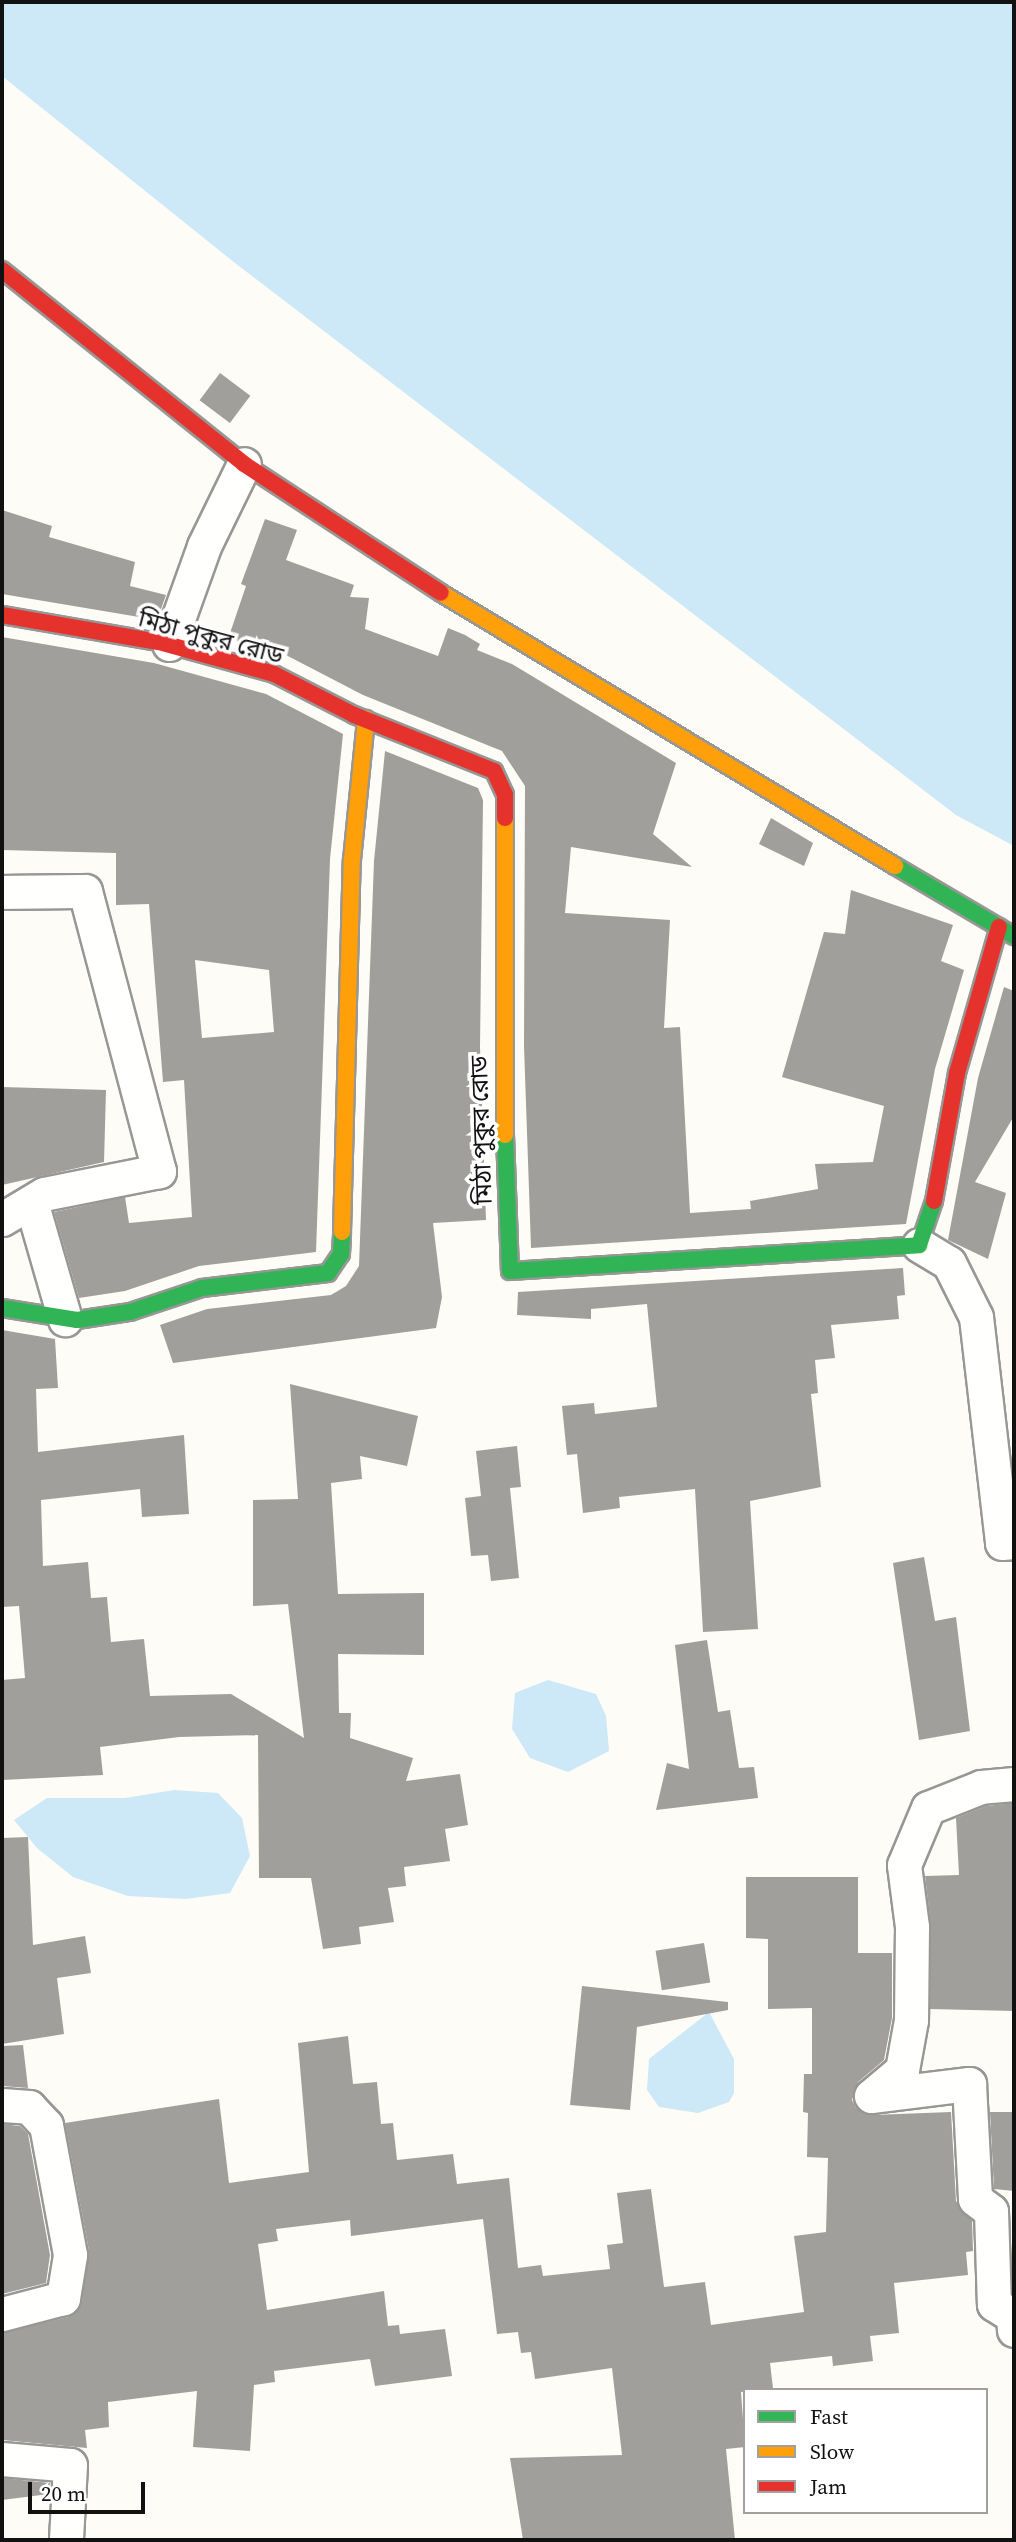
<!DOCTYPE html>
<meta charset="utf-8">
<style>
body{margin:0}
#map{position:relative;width:1016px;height:2542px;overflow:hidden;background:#fdfcf7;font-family:"Source Serif 4","Noto Sans Bengali",serif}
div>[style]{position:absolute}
.water>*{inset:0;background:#cde8f7}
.building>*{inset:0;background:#a19f9c;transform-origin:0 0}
.roads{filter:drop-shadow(2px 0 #979795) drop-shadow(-2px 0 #979795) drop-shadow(0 2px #979795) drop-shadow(0 -2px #979795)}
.street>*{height:33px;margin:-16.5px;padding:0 16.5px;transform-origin:16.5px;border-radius:16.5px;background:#fffffe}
.fast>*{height:16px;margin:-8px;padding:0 8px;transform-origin:8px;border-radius:8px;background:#30b455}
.slow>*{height:16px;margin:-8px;padding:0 8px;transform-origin:8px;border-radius:8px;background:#ff9f0a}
.jam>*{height:16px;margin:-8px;padding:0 8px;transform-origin:8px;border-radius:8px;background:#e5322d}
span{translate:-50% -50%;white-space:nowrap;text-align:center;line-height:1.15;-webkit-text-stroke:7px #fff;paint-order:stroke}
.street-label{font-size:24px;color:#111}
.frame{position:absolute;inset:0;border:4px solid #111;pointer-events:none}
.legend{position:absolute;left:743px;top:2388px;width:245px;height:126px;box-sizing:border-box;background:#fff;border:2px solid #a0a0a0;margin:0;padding:9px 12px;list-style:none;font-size:21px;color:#111}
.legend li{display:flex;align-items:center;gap:14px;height:35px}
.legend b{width:35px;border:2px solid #a0a0a0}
.scale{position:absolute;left:28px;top:2482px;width:117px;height:32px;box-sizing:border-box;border:4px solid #111;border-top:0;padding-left:9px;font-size:21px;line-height:24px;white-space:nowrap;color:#111;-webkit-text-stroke:5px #fff;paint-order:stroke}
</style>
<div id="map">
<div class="water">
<i style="clip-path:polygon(2px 2px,1014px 2px,1014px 846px,956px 815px,235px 263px,2px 76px)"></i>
<i style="clip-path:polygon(548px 1680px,596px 1694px,606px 1716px,609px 1751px,568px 1772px,530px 1758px,512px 1729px,515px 1693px)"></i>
<i style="clip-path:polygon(174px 1790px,218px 1793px,242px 1818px,250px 1856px,230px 1893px,186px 1899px,128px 1896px,73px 1877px,37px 1848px,14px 1820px,47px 1798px,125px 1798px)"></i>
<i style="clip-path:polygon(709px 2012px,734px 2059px,734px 2093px,729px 2102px,698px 2113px,659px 2107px,647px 2090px,649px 2059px)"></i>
</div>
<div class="building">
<i style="left:220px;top:373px;width:38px;height:34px;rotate:37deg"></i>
<i style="clip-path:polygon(2px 510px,52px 526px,49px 537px,135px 562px,130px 586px,166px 595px,157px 620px,2px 594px)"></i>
<i style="clip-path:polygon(265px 519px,297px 530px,286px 560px,354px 585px,350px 597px,369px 598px,365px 629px,438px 656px,448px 628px,465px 635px,480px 644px,477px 650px,512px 664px,676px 763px,653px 834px,692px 867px,571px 847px,565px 913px,670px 920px,664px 1028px,680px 1027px,690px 1213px,751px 1209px,750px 1201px,818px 1189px,815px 1164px,873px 1162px,884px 1106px,782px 1077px,824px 932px,845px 934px,851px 890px,953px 925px,941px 961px,964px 970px,935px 1069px,906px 1224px,531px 1248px,524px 1046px,525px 786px,502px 751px,363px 695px,284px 654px,228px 639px,246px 586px,241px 584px)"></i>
<i style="clip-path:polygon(evenodd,2px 637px,154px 663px,266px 694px,343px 734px,330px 859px,316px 1252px,199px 1266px,125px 1291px,79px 1298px,54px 1212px,125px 1197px,129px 1223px,192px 1217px,184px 1080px,163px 1082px,149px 904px,116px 905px,116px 853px,2px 850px,2px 637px,195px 960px,269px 970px,274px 1032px,202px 1038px,195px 960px)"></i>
<i style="clip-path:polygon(385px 751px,478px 788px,483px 800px,480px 1047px,486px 1220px,433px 1223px,442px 1297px,436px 1328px,173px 1363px,160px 1325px,207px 1309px,331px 1295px,346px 1286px,359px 1266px,374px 861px)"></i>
<i style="clip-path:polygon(771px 818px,813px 843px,804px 866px,759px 844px)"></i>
<i style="clip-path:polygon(1004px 987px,1014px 991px,1014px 1116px,975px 1182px,1006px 1193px,988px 1259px,948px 1240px,978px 1078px)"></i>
<i style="clip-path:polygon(2px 1087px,106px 1090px,104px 1162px,2px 1185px)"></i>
<i style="clip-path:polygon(903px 1268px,905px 1295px,897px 1296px,899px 1319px,831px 1325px,835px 1358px,815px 1360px,818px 1393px,811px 1394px,821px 1487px,750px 1501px,758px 1629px,703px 1632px,695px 1489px,619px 1497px,620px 1508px,583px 1513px,577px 1454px,567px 1455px,562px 1406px,594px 1403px,595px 1414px,657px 1407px,647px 1304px,591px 1309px,591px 1319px,517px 1315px,518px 1292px)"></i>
<i style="clip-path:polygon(2px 1330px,55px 1339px,58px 1388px,36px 1389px,38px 1452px,184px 1435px,189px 1514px,142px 1517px,140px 1489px,41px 1500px,43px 1566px,88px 1562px,91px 1598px,107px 1597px,111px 1642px,144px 1639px,150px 1696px,231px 1694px,304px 1738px,288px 1604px,253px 1606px,253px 1500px,298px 1499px,290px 1384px,418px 1416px,407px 1466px,360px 1456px,362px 1479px,331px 1483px,338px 1594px,424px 1593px,424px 1655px,338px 1654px,339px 1713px,351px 1713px,350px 1738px,413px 1758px,406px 1781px,460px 1774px,468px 1825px,445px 1829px,450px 1861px,404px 1867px,406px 1886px,388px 1888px,394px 1922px,359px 1927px,361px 1944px,323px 1949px,311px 1878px,259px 1878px,258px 1735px,179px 1737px,100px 1747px,103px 1775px,2px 1780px,2px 1680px,25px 1678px,19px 1606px,2px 1607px)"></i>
<i style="clip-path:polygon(517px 1446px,521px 1487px,510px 1488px,519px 1578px,491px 1581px,488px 1555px,471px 1556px,465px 1498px,481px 1496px,476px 1451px)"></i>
<i style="clip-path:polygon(924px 1557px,935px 1621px,956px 1617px,970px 1731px,919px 1740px,893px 1563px)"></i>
<i style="clip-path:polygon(707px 1640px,718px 1712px,730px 1710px,739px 1768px,754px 1767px,758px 1798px,656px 1810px,667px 1763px,689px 1769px,675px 1645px)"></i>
<i style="clip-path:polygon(1014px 1803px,1014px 2011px,930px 2009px,931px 1927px,925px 1876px,959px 1875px,956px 1818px,986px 1806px)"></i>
<i style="clip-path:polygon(28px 1837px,33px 1945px,85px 1936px,91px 1973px,57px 1978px,64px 2034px,2px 2044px,2px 1838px)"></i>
<i style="clip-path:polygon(746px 1877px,858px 1877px,858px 1953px,892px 1953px,892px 2018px,884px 2060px,858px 2082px,852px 2100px,856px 2108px,873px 2115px,951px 2112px,956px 2201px,972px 2221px,973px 2251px,966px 2252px,968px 2275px,894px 2283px,899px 2333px,870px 2336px,873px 2361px,833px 2366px,832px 2356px,770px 2363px,773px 2388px,741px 2392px,745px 2447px,726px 2449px,735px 2540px,523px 2540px,510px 2458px,622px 2455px,612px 2368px,535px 2379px,531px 2352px,521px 2353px,518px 2332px,497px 2334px,483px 2219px,351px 2236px,350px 2220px,276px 2229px,278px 2241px,258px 2244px,267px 2310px,384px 2291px,388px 2326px,399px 2325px,400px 2334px,445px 2329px,452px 2376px,375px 2386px,370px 2359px,274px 2371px,275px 2382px,254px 2385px,250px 2451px,193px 2447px,197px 2391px,108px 2402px,109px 2427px,85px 2430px,87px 2448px,2px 2440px,2px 2333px,68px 2317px,82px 2301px,89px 2251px,65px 2123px,219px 2099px,229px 2183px,309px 2172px,298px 2043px,348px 2036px,353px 2084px,377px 2082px,381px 2124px,393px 2123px,397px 2160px,453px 2154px,457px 2184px,509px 2178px,518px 2268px,541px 2265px,543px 2276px,610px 2269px,607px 2245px,623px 2243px,617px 2193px,651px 2189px,664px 2287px,705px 2282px,711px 2325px,804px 2312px,794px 2236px,826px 2232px,828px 2158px,807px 2157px,808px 2113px,803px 2112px,804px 2074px,812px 2074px,812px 2008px,768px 2009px,768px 1939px,746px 1938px)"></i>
<i style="left:704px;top:1943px;width:40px;height:49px;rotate:81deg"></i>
<i style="clip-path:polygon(582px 1986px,728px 2002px,728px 2010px,637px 2027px,630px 2110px,570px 2105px)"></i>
<i style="clip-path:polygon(23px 2045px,28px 2088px,2px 2086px,2px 2046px)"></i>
<i style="clip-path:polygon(990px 2112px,1014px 2112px,1014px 2191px,994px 2189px)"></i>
<i style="clip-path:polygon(2px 2124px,20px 2126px,28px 2134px,50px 2255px,46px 2283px,2px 2294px)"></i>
<i style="clip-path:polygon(2px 2478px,50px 2483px,49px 2494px,2px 2500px)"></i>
</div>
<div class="roads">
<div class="street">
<i style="left:169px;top:644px;width:104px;rotate:-70.3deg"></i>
<i style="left:204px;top:546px;width:91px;rotate:-64deg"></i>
<i style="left:2px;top:892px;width:83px;rotate:-0.7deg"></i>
<i style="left:85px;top:891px;width:290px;rotate:75.2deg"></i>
<i style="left:159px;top:1171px;width:117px;rotate:168.7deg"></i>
<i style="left:44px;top:1194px;width:49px;rotate:149.2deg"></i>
<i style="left:32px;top:1205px;width:119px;rotate:73.9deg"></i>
<i style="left:919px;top:1245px;width:35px;rotate:31deg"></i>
<i style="left:949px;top:1263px;width:60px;rotate:63.4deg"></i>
<i style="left:976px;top:1317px;width:227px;rotate:83.4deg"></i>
<i style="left:1002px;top:1543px;width:12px;rotate:-5deg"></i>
<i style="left:1014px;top:1784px;width:33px;rotate:175deg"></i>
<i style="left:981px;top:1787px;width:57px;rotate:158.4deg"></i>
<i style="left:928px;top:1808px;width:62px;rotate:112.8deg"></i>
<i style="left:904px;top:1865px;width:63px;rotate:82.6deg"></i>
<i style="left:912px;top:1927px;width:93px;rotate:90.6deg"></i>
<i style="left:911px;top:2020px;width:51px;rotate:100.2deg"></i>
<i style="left:902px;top:2070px;width:40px;rotate:140deg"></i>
<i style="left:871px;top:2096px;width:99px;rotate:-7deg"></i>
<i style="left:969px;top:2084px;width:115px;rotate:87deg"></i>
<i style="left:975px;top:2199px;width:20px;rotate:37deg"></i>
<i style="left:991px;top:2211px;width:93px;rotate:88.2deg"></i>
<i style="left:994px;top:2304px;width:22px;rotate:32deg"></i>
<i style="left:1013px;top:2316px;width:14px;rotate:86deg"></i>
<i style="left:2px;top:2105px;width:27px;rotate:4deg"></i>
<i style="left:29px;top:2107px;width:25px;rotate:47deg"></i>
<i style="left:46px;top:2125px;width:132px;rotate:79.5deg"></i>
<i style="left:70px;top:2255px;width:44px;rotate:99.2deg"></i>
<i style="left:63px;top:2298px;width:63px;rotate:165.3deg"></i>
<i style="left:2px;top:2459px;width:68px;rotate:5deg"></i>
<i style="left:70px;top:2465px;width:75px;rotate:93.1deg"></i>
</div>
<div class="fast">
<i style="left:895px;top:866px;width:138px;rotate:30.5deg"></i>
<i style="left:505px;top:1135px;width:136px;rotate:87.9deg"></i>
<i style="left:510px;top:1271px;width:410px;rotate:-3.6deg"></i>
<i style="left:919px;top:1245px;width:46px;rotate:-71.2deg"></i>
<i style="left:2px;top:1308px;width:76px;rotate:9.1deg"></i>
<i style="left:77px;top:1320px;width:54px;rotate:-8.6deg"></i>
<i style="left:130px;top:1312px;width:76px;rotate:-18.4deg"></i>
<i style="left:202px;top:1288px;width:127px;rotate:-6.8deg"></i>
<i style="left:328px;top:1273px;width:23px;rotate:-56deg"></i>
<i style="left:341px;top:1254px;width:22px;rotate:-87deg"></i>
</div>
<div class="slow">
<i style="left:441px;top:593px;width:530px;rotate:31.02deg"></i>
<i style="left:505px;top:818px;width:317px;rotate:90deg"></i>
<i style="left:342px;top:1232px;width:372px;rotate:-88.5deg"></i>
<i style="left:352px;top:860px;width:142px;rotate:-84.3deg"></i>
</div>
<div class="jam">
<i style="left:2px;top:270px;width:310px;rotate:38.7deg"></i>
<i style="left:244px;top:464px;width:235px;rotate:33.2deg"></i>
<i style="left:2px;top:615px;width:159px;rotate:9.8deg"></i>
<i style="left:159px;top:642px;width:119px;rotate:15.5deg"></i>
<i style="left:274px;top:674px;width:90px;rotate:27.1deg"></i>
<i style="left:354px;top:715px;width:151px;rotate:21.8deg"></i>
<i style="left:494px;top:771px;width:26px;rotate:65deg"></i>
<i style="left:505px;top:795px;width:23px;rotate:90deg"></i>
<i style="left:934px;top:1201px;width:130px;rotate:-79.8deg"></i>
<i style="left:957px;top:1073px;width:152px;rotate:-74deg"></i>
</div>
</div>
<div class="street-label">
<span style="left:211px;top:637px;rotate:15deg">মিঠা পুকুর রোড</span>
<span style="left:481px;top:1130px;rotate:-92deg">মিঠা পুকুর রোড</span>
</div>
<div class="frame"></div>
<ul class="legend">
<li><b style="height:9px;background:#30b455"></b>Fast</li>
<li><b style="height:9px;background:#ff9f0a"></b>Slow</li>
<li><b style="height:9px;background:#e5322d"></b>Jam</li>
</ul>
<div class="scale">20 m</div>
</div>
